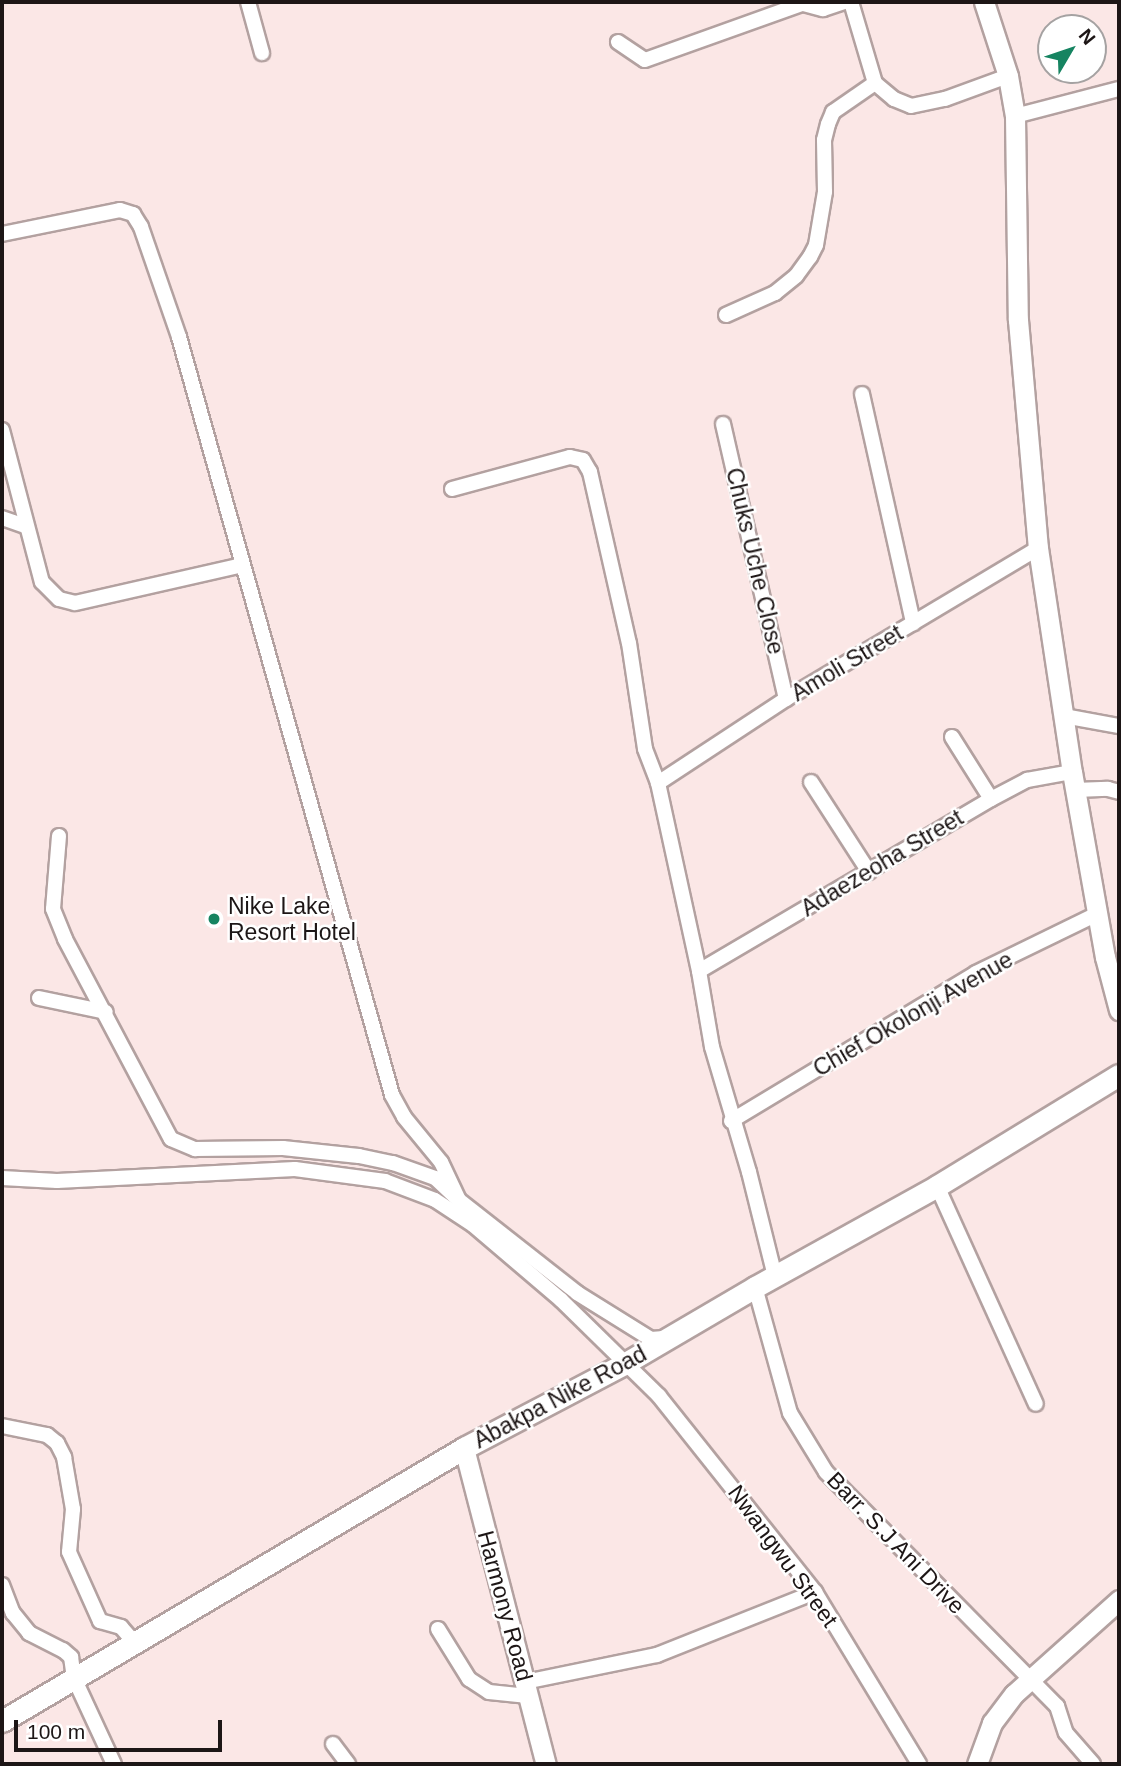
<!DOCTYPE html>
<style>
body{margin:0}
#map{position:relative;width:1121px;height:1766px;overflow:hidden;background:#fbe7e6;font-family:Helvetica,sans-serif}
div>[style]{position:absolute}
.roads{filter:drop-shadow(2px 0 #b3a1a0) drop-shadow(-2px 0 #b3a1a0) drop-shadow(0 2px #b3a1a0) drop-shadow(0 -2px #b3a1a0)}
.street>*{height:14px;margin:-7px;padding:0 7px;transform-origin:7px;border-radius:7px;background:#fff}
.secondary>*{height:19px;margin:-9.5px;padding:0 9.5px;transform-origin:9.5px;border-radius:9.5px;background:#fff}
.primary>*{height:21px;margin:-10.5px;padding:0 10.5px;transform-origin:10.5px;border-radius:10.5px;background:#fff}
.dots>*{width:19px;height:19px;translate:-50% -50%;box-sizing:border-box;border:4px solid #fff;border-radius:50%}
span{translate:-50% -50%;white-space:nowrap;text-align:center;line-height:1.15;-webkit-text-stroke:5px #fff;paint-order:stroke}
.street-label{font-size:23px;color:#1d1616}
.poi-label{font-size:23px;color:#1d1616}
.left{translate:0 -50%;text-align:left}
.frame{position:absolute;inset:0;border:4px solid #1d1616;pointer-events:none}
.north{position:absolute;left:1037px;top:14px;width:70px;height:70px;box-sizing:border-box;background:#fff;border:2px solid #a5a2a2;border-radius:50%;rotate:51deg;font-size:19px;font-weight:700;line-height:28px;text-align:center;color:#1d1616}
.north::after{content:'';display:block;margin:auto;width:24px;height:32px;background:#168461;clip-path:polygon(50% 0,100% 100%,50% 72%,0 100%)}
.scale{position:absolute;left:14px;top:1720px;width:208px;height:32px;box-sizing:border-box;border:4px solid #1d1616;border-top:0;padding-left:9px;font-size:21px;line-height:24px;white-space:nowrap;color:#1d1616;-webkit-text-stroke:5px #fff;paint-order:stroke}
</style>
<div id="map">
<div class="roads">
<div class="street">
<i style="left:248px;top:2px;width:53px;rotate:74.6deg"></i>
<i style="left:796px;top:2px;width:28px;rotate:15deg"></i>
<i style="left:823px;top:9px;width:22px;rotate:-18deg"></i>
<i style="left:851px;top:2px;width:84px;rotate:73.5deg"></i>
<i style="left:875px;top:83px;width:25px;rotate:40deg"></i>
<i style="left:894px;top:99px;width:18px;rotate:22deg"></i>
<i style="left:911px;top:106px;width:35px;rotate:-12deg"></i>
<i style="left:945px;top:99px;width:67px;rotate:-20.1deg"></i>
<i style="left:618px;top:42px;width:32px;rotate:34deg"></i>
<i style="left:645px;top:60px;width:166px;rotate:-19.7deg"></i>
<i style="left:1015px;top:116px;width:107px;rotate:-14.6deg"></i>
<i style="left:2px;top:234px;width:120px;rotate:-11.5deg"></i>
<i style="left:120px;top:210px;width:14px;rotate:17deg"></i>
<i style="left:133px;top:214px;width:15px;rotate:58deg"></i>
<i style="left:141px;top:227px;width:116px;rotate:70.9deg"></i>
<i style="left:179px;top:337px;width:787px;rotate:74.3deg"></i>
<i style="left:392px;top:1095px;width:25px;rotate:61deg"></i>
<i style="left:404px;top:1117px;width:58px;rotate:50.6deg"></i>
<i style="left:441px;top:1162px;width:42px;rotate:64.7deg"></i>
<i style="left:726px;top:315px;width:54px;rotate:-24.2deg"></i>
<i style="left:775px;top:293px;width:27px;rotate:-39deg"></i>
<i style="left:796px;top:276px;width:24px;rotate:-54deg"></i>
<i style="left:810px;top:257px;width:13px;rotate:-63deg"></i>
<i style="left:816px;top:245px;width:54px;rotate:-80.4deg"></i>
<i style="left:825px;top:192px;width:52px;rotate:-91.1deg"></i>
<i style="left:824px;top:140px;width:16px;rotate:-76deg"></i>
<i style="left:828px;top:124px;width:13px;rotate:-67deg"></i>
<i style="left:833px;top:112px;width:51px;rotate:-34.6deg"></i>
<i style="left:862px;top:394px;width:235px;rotate:77.4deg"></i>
<i style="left:723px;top:424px;width:282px;rotate:77.1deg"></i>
<i style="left:2px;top:430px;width:157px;rotate:75.3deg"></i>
<i style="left:42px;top:582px;width:24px;rotate:45deg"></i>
<i style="left:59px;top:599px;width:16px;rotate:14deg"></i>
<i style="left:75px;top:603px;width:171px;rotate:-12.8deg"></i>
<i style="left:452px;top:489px;width:122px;rotate:-15.2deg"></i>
<i style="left:570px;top:457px;width:13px;rotate:13deg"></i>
<i style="left:583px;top:460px;width:14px;rotate:60deg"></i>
<i style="left:590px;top:472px;width:175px;rotate:77.2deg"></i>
<i style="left:629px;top:643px;width:107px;rotate:81.4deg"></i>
<i style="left:645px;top:749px;width:36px;rotate:69deg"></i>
<i style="left:658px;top:783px;width:192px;rotate:77.7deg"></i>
<i style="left:699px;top:971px;width:77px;rotate:80.3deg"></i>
<i style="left:712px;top:1047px;width:130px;rotate:73.5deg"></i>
<i style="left:749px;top:1172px;width:107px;rotate:76deg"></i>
<i style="left:2px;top:518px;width:24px;rotate:19deg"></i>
<i style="left:1064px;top:716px;width:56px;rotate:10.3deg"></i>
<i style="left:952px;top:737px;width:73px;rotate:57.8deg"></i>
<i style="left:811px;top:782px;width:107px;rotate:57.2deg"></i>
<i style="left:658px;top:783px;width:153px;rotate:-33.3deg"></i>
<i style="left:786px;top:699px;width:294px;rotate:-30.9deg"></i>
<i style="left:1075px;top:790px;width:33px;rotate:-2deg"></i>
<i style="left:1108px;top:789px;width:11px;rotate:15deg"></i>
<i style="left:59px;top:836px;width:73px;rotate:94.7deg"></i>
<i style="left:53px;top:909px;width:32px;rotate:68deg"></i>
<i style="left:65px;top:939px;width:226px;rotate:62.1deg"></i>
<i style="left:171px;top:1139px;width:26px;rotate:23deg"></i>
<i style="left:195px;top:1149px;width:88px;rotate:-0.7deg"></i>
<i style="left:283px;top:1148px;width:76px;rotate:6deg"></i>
<i style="left:359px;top:1156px;width:35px;rotate:12deg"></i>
<i style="left:393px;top:1163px;width:45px;rotate:19.7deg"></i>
<i style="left:435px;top:1178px;width:33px;rotate:43deg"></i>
<i style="left:459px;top:1200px;width:150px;rotate:38.2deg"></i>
<i style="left:577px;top:1293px;width:87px;rotate:31.9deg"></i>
<i style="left:651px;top:1339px;width:13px;rotate:-4deg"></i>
<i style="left:699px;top:971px;width:339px;rotate:-30.5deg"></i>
<i style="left:991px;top:799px;width:41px;rotate:-27.8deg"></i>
<i style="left:1027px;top:780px;width:46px;rotate:-10.1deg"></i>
<i style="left:39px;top:998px;width:68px;rotate:11.8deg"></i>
<i style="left:731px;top:1121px;width:286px;rotate:-31.1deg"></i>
<i style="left:976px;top:973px;width:137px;rotate:-26deg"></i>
<i style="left:2px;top:1178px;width:55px;rotate:3.1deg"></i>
<i style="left:57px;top:1181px;width:238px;rotate:-2.9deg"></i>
<i style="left:295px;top:1169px;width:91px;rotate:7.6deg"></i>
<i style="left:385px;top:1181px;width:53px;rotate:20.8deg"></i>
<i style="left:435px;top:1200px;width:45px;rotate:33.3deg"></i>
<i style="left:473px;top:1225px;width:116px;rotate:40.4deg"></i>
<i style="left:561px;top:1300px;width:137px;rotate:44.4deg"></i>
<i style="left:659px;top:1396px;width:251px;rotate:51.5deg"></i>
<i style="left:815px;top:1592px;width:201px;rotate:58.8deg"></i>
<i style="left:937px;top:1186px;width:239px;rotate:65.6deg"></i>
<i style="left:755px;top:1287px;width:131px;rotate:74.5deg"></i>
<i style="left:790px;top:1413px;width:69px;rotate:58.6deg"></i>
<i style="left:826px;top:1472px;width:329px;rotate:45.4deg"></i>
<i style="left:1057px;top:1706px;width:28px;rotate:72deg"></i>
<i style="left:1066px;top:1733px;width:41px;rotate:48.9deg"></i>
<i style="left:2px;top:1426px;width:46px;rotate:11.3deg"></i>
<i style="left:47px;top:1435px;width:13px;rotate:39deg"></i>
<i style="left:57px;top:1443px;width:16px;rotate:63deg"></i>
<i style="left:64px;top:1457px;width:53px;rotate:80.2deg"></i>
<i style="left:73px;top:1509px;width:43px;rotate:95.3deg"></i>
<i style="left:69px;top:1552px;width:76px;rotate:65.8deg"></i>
<i style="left:100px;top:1621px;width:22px;rotate:16deg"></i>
<i style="left:121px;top:1627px;width:21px;rotate:49deg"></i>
<i style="left:2px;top:1585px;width:30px;rotate:69deg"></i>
<i style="left:13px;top:1613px;width:26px;rotate:51deg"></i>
<i style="left:29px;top:1633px;width:38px;rotate:27deg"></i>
<i style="left:63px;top:1650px;width:11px;rotate:41deg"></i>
<i style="left:71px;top:1657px;width:21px;rotate:82deg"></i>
<i style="left:74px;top:1678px;width:95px;rotate:65.1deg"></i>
<i style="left:438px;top:1629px;width:59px;rotate:58.2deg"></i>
<i style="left:469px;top:1679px;width:24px;rotate:33deg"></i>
<i style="left:489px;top:1692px;width:39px;rotate:6deg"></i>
<i style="left:525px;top:1682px;width:135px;rotate:-11.6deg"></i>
<i style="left:657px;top:1655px;width:170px;rotate:-21.7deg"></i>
<i style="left:333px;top:1744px;width:25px;rotate:53deg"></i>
</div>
<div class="secondary">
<i style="left:984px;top:2px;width:78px;rotate:72deg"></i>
<i style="left:1008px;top:76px;width:41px;rotate:80.1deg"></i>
<i style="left:1015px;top:116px;width:204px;rotate:89.2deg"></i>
<i style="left:1018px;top:320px;width:229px;rotate:85deg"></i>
<i style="left:1038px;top:548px;width:227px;rotate:81.4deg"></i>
<i style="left:1072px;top:772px;width:188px;rotate:79.9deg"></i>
<i style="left:1105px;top:957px;width:55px;rotate:75.2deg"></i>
<i style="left:464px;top:1448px;width:326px;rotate:75.5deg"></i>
<i style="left:977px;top:1764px;width:44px;rotate:-69.9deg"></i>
<i style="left:992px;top:1723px;width:36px;rotate:-53deg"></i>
<i style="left:1014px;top:1694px;width:141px;rotate:-41.8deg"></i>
</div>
<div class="primary">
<i style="left:2px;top:1721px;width:537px;rotate:-30.58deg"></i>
<i style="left:464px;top:1448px;width:181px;rotate:-27.7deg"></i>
<i style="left:624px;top:1364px;width:152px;rotate:-30.4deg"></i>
<i style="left:755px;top:1287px;width:208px;rotate:-29deg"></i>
<i style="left:937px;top:1186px;width:213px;rotate:-31.4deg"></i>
</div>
</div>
<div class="dots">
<i style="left:214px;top:919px;background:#168461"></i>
</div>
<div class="street-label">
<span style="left:755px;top:561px;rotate:77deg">Chuks Uche Close</span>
<span style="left:847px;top:663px;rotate:-31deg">Amoli Street</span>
<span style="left:882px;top:863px;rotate:-31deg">Adaezeoha Street</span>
<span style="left:913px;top:1014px;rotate:-30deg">Chief Okolonji Avenue</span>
<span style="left:560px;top:1397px;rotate:-28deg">Abakpa Nike Road</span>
<span style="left:896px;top:1543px;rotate:46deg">Barr. S.J Ani Drive</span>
<span style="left:783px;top:1556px;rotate:54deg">Nwangwu Street</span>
<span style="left:505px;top:1606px;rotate:75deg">Harmony Road</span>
</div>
<div class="poi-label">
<span class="left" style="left:228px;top:919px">Nike Lake<br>Resort Hotel</span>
</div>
<div class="frame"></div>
<div class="north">N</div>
<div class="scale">100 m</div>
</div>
